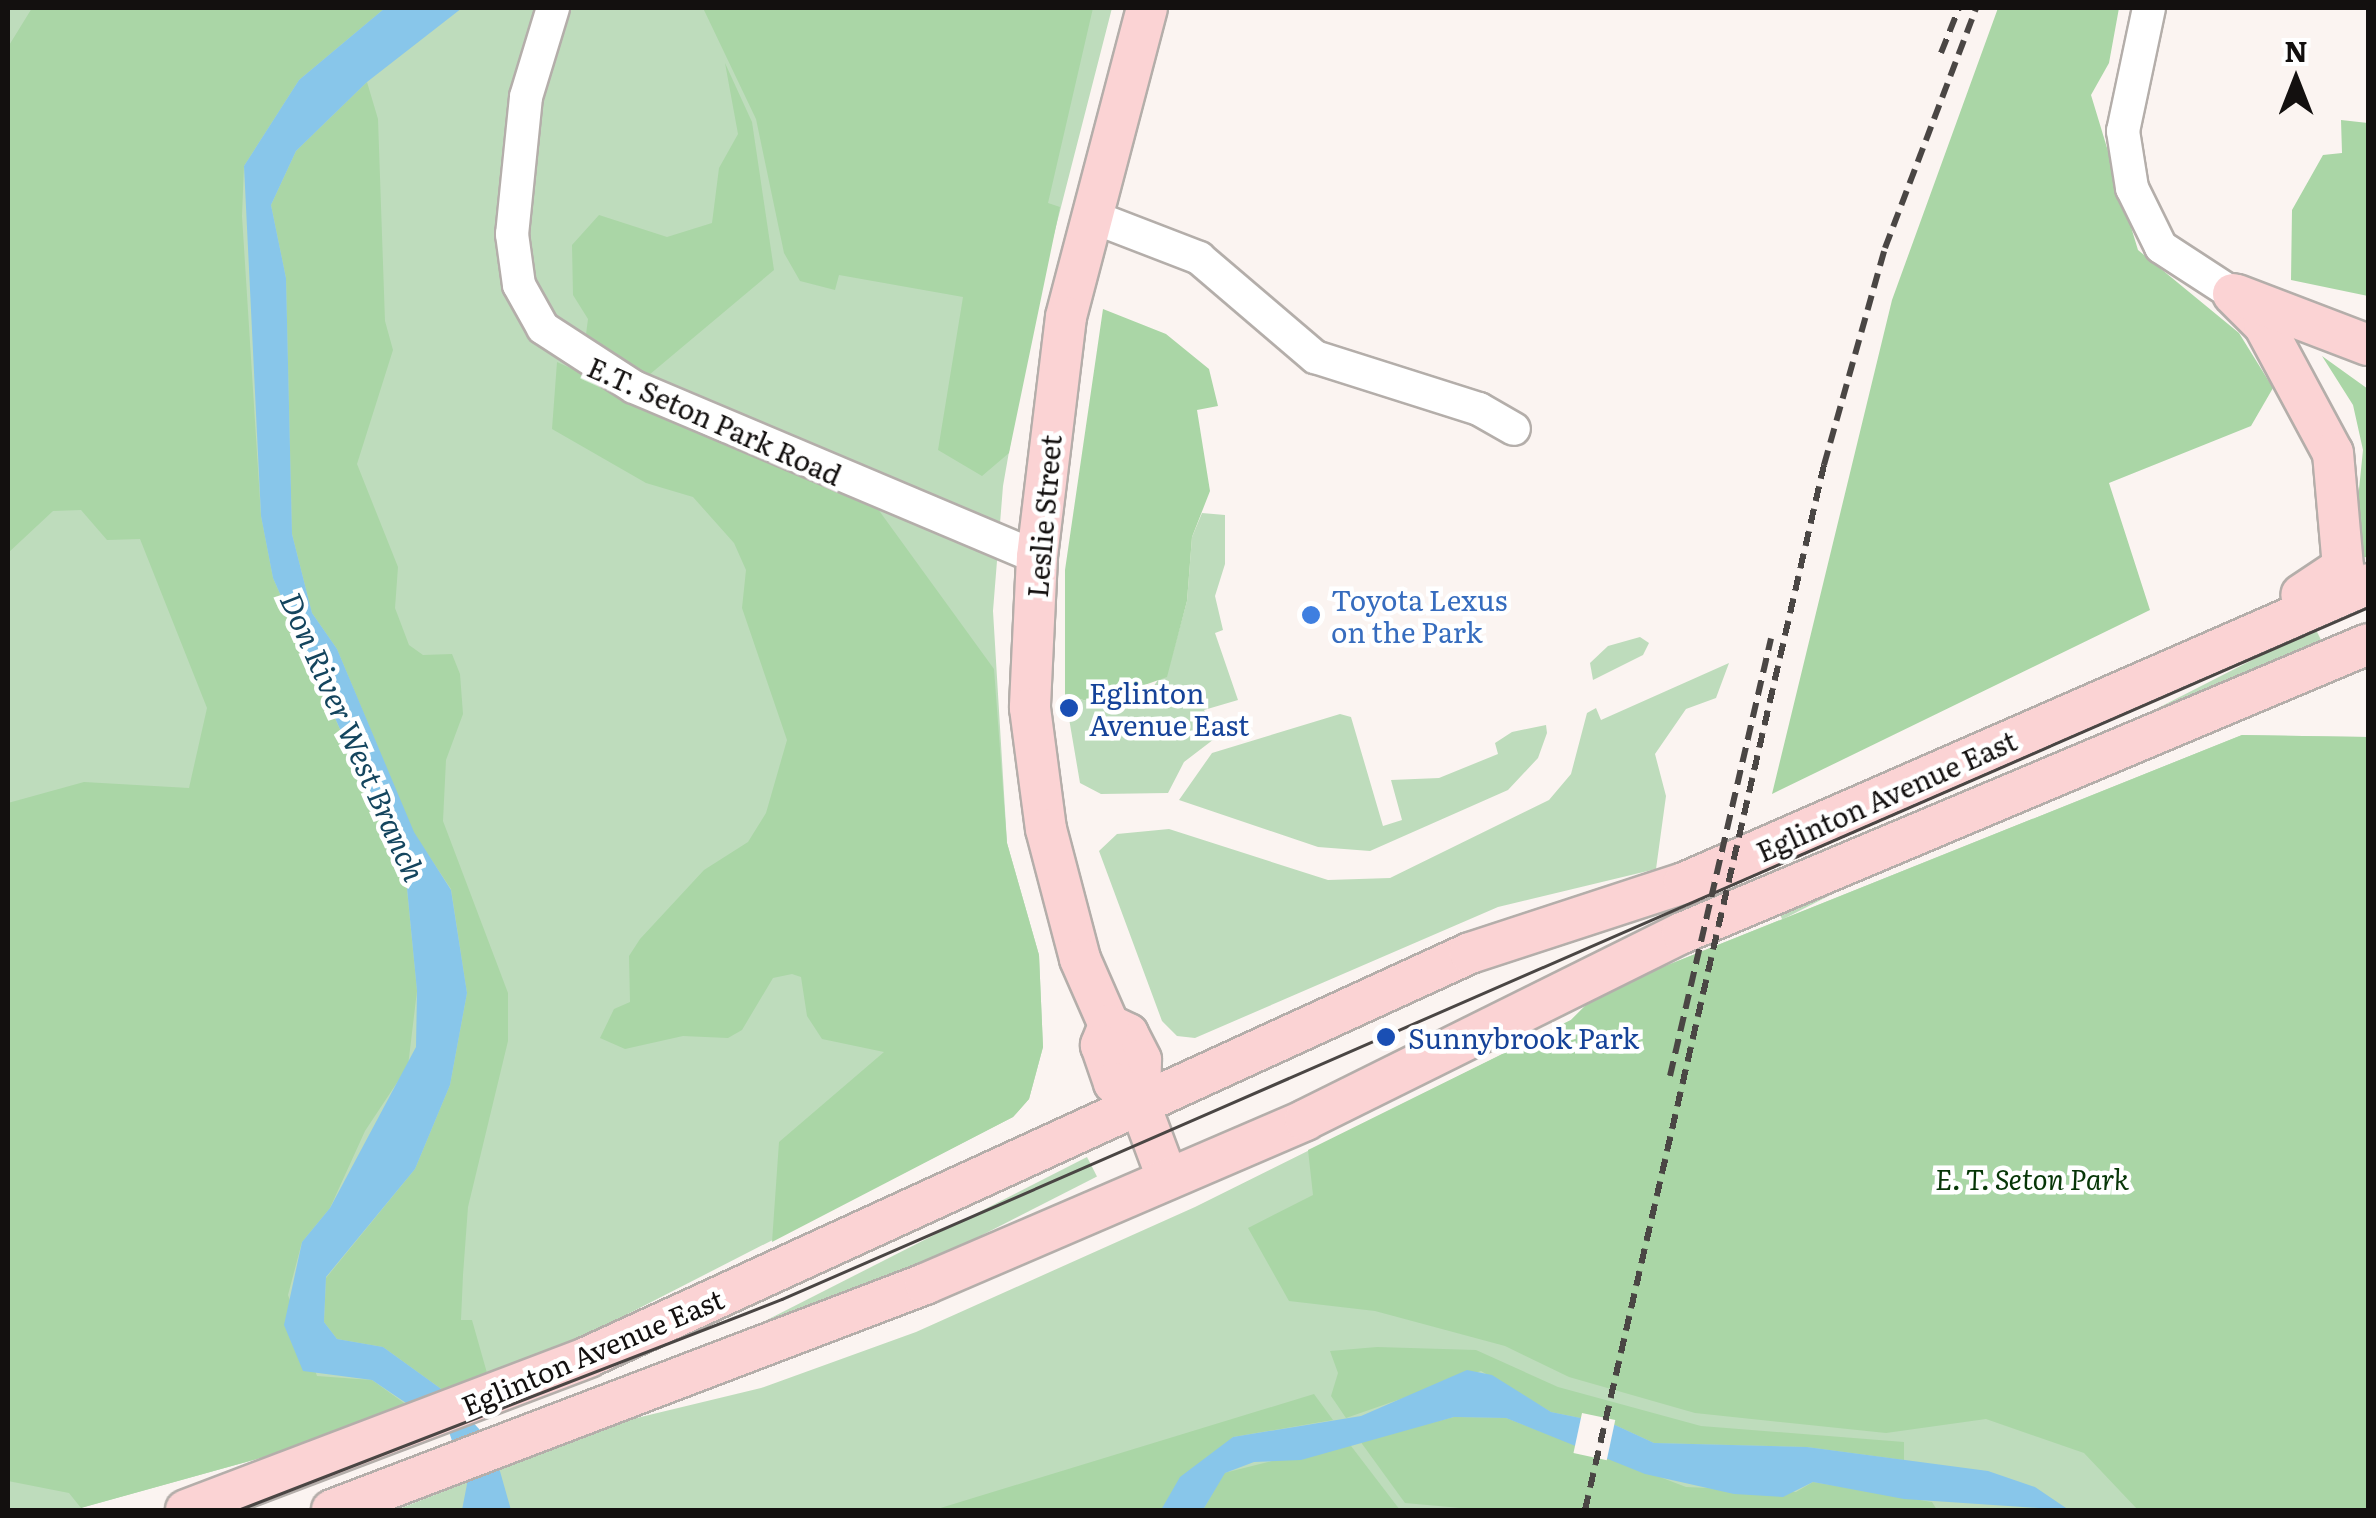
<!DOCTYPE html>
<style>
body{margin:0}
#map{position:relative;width:2376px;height:1518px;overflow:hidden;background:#fbf4f1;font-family:Literata,serif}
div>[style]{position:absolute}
.green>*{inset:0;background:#bedcbc;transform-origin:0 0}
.forest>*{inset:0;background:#aad6a6}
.water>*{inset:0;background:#88c6ea}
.pier>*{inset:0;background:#fbf4f1;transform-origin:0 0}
.roads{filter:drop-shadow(2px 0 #b4aeaa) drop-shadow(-2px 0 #b4aeaa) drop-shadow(0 2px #b4aeaa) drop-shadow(0 -2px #b4aeaa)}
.minor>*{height:32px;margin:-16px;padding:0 16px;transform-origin:16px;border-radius:16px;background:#fff}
.major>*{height:40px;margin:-20px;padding:0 20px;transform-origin:20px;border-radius:20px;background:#fbd3d4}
.tram>*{height:2.5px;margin:-1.25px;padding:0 1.25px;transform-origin:1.25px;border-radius:1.25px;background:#4a4644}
.rail>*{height:6px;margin-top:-3px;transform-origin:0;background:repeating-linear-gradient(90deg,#4a4644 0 15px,transparent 0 23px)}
.dots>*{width:28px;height:28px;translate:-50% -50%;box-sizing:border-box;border:5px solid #fff;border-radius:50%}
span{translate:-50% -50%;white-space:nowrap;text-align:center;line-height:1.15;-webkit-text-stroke:9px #fff;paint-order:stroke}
.street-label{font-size:28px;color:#13100f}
.shop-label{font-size:28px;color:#366cbe}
.left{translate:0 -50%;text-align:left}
.transit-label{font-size:28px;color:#164399}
.park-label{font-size:28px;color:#073607;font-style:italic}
.water-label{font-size:30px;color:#14455e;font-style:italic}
.frame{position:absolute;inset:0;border:10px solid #13100f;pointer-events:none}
.north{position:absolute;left:2246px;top:30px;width:100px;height:100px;-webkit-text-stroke:8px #fff;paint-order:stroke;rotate:0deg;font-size:28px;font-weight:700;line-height:40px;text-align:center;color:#13100f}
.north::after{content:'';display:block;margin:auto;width:35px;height:45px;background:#13100f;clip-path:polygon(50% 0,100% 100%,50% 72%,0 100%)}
</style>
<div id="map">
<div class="green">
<i style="clip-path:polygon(8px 8px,1112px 8px,1032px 320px,1003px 486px,993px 611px,1007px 843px,1039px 955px,1043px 1047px,1029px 1099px,1013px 1117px,577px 1340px,271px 1455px,73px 1510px,8px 1510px)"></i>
<i style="clip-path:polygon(1202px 513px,1225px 515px,1225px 564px,1215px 596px,1223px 630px,1215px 633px,1238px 700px,1204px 710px,1218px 736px,1184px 762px,1168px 793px,1101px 794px,1080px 783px,1065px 695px,1094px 703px,1153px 687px,1170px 663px,1187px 601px,1192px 537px)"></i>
<i style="left:2315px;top:628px;width:18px;height:607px;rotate:63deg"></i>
<i style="clip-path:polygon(1640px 637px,1649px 643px,1643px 655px,1593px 680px,1590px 663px,1608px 646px)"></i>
<i style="clip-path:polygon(1729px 663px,1716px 698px,1686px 709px,1655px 754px,1666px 796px,1656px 869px,1498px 907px,1195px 1038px,1177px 1036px,1162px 1021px,1099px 851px,1117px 834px,1169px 829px,1328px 880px,1390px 878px,1549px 800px,1571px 774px,1587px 713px,1596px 708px,1601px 720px)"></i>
<i style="clip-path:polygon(1340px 714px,1351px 717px,1383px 826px,1402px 820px,1391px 780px,1439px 778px,1498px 754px,1495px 743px,1512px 732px,1546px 725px,1547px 733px,1538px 758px,1508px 790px,1370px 851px,1318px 847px,1179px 800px,1212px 753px)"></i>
<i style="clip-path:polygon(2242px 735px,2368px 737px,2368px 1510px,396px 1510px,620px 1422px,761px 1388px,916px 1332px,1195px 1207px,1571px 1020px,1598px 993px)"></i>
<i style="left:1087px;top:1157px;width:22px;height:491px;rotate:63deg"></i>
</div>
<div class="forest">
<i style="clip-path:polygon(32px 8px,385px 8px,299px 80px,244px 166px,242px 216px,261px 516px,273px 578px,406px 879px,417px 991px,408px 1066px,365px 1131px,330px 1208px,302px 1242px,288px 1295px,317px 1376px,372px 1380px,407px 1405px,271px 1455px,81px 1508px,69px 1493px,8px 1481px,8px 803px,84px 782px,189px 788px,207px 708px,140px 539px,107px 540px,81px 510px,53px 511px,8px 553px,8px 47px)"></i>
<i style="clip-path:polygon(703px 8px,1093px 8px,1048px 203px,1060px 207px,1009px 453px,982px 476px,938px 450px,963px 297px,839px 275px,835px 290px,800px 281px,784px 253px,756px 119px)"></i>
<i style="clip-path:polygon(1998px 8px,2119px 8px,2109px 63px,2091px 95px,2138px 250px,2239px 333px,2273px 388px,2251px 426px,2109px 483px,2150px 610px,1772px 794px,1892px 300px)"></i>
<i style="clip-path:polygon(725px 63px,752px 122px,774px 270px,649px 375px,585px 342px,588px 319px,573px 295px,572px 245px,599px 215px,667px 237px,712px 223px,719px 168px,738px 134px)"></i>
<i style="clip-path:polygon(367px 82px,378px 119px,385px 321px,393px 350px,357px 464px,398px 567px,395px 608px,409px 645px,423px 655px,452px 654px,460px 674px,463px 714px,446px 760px,443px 821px,508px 993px,508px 1041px,468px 1207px,463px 1275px,461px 1320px,472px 1320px,487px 1373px,444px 1391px,383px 1347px,337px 1339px,324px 1322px,326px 1278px,415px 1169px,450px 1085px,467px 993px,451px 889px,413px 832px,337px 649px,312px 613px,292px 534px,286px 278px,271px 205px,296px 151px)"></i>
<i style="clip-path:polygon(2341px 120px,2368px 123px,2368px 296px,2291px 280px,2292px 210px,2323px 155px,2342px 153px)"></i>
<i style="clip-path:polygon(1103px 309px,1166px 334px,1209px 369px,1218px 406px,1197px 410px,1210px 491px,1192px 537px,1187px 601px,1167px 677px,1094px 703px,1065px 695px,1065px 570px)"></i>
<i style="clip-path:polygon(2322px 356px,2368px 389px,2368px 557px,2352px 558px,2363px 450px,2353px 405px)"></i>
<i style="clip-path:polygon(557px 362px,875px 505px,994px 669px,1007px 843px,1039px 955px,1043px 1047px,1029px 1099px,1013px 1117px,772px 1242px,779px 1142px,884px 1052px,822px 1039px,807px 1016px,801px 977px,792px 974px,773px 978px,742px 1030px,728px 1038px,683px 1036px,625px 1049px,600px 1038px,614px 1009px,630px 1002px,629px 956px,640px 939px,704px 870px,748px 842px,766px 813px,787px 740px,742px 608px,746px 570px,734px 543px,693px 497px,646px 483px,552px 429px)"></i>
<i style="clip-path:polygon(2242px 735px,2368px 737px,2368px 1510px,2138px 1510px,2084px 1453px,1986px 1419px,1886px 1433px,1695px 1413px,1569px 1377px,1505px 1346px,1375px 1311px,1289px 1301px,1248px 1228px,1313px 1195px,1308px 1150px,1571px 1020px,1598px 993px)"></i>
<i style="clip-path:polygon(1377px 1347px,1476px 1350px,1558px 1387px,1701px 1426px,1904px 1442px,1904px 1460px,1807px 1447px,1654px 1443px,1615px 1425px,1551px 1412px,1481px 1371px,1346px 1418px,1331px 1396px,1338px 1373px,1330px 1351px)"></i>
<i style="clip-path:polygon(1314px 1394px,1333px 1420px,1233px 1437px,1161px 1510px,934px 1510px)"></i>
<i style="clip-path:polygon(1454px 1417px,1506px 1418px,1686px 1487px,1796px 1492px,1813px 1482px,1932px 1502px,1937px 1510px,1483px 1510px,1405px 1503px,1360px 1441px)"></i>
<i style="clip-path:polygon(1348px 1442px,1400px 1510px,1203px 1510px,1224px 1473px)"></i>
</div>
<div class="water">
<i style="clip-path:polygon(385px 8px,462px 8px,367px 82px,296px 151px,271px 205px,286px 278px,292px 534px,312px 613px,337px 649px,414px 832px,451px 890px,467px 993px,450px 1085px,415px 1169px,326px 1277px,324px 1322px,337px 1339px,383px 1347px,444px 1391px,492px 1443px,511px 1510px,462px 1510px,467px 1484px,449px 1432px,372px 1380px,303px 1371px,284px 1325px,302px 1242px,330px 1208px,416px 1047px,417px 991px,406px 878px,273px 578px,261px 516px,244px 166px,299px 80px)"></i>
<i style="clip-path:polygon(1467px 1370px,1492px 1375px,1551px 1412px,1615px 1425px,1654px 1443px,1807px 1447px,1988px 1471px,2035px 1487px,2069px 1510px,1904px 1499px,1813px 1482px,1783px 1497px,1734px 1494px,1645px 1474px,1506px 1418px,1454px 1417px,1301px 1460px,1254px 1462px,1225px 1473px,1203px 1510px,1161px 1510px,1180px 1477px,1233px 1437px,1361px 1416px)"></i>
</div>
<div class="pier">
<i style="left:1582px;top:1413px;width:34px;height:41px;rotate:12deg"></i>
</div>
<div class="roads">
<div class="minor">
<i style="left:553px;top:8px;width:93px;rotate:106.9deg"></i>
<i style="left:526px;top:97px;width:138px;rotate:95.8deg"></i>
<i style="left:512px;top:234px;width:51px;rotate:82.2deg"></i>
<i style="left:519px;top:285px;width:49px;rotate:60.8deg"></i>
<i style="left:543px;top:328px;width:108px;rotate:33deg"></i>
<i style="left:634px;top:387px;width:437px;rotate:22.9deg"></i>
<i style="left:2149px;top:8px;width:126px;rotate:101.9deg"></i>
<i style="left:2123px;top:131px;width:58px;rotate:81deg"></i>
<i style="left:2132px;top:188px;width:66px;rotate:63.8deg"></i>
<i style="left:2161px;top:247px;width:86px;rotate:33.1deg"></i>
<i style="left:1093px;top:217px;width:114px;rotate:21.1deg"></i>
<i style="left:1199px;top:258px;width:153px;rotate:40.5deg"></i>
<i style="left:1315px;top:357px;width:172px;rotate:17.6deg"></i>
<i style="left:1479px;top:409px;width:40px;rotate:29.7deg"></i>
</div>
<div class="major">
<i style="left:1147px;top:8px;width:319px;rotate:104.7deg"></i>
<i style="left:1066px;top:317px;width:242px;rotate:96.9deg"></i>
<i style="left:1037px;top:557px;width:151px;rotate:92.7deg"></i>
<i style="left:1030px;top:708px;width:122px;rotate:82.5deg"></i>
<i style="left:1046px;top:829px;width:134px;rotate:75.3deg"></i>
<i style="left:1080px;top:959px;width:72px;rotate:66.3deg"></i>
<i style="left:1109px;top:1025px;width:21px;rotate:25deg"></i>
<i style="left:1128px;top:1034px;width:29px;rotate:63deg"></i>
<i style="left:1141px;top:1060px;width:45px;rotate:91.3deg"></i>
<i style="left:1140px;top:1105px;width:75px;rotate:69.6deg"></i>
<i style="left:2233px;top:294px;width:44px;rotate:45deg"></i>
<i style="left:2264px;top:325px;width:145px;rotate:61.7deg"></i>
<i style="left:2333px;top:453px;width:114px;rotate:85deg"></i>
<i style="left:2343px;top:567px;width:50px;rotate:146.3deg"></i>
<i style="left:2237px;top:295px;width:140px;rotate:20.9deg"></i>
<i style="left:1109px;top:1025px;width:22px;rotate:112deg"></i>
<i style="left:1101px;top:1045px;width:40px;rotate:71.1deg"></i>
<i style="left:1114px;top:1083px;width:34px;rotate:40deg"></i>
<i style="left:186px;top:1510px;width:430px;rotate:-20.8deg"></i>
<i style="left:588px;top:1357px;width:970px;rotate:-24.61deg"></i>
<i style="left:1470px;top:953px;width:225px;rotate:-18.1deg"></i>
<i style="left:1684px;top:883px;width:746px;rotate:-23.61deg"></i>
<i style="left:332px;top:1510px;width:635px;rotate:-20.86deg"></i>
<i style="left:925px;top:1284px;width:414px;rotate:-23.3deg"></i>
<i style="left:1305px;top:1120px;width:421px;rotate:-26.4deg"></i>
<i style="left:1682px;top:933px;width:744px;rotate:-22.84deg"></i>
</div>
</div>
<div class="tram">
<i style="left:238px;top:1510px;width:583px;rotate:-21.2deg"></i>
<i style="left:782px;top:1299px;width:1730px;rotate:-23.57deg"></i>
</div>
<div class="rail">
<i style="left:1941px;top:53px;width:48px;rotate:-68.2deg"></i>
<i style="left:1670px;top:1076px;width:449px;rotate:-77deg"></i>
<i style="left:1585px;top:1510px;width:1072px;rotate:-77.12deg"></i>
<i style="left:1824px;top:465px;width:225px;rotate:-74.3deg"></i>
<i style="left:1885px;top:248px;width:257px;rotate:-69.2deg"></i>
</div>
<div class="dots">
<i style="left:1311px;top:615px;background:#3f7fe0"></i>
<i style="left:1069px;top:708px;background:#1a4fb4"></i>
<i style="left:1386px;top:1037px;background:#1a4fb4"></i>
</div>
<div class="street-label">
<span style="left:715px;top:420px;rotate:24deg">E.T. Seton Park Road</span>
<span style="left:1043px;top:516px;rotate:-85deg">Leslie Street</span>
<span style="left:1886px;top:795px;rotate:-24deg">Eglinton Avenue East</span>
<span style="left:592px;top:1351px;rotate:-23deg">Eglinton Avenue East</span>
</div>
<div class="shop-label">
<span class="left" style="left:1331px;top:615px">Toyota Lexus<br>on the Park</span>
</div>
<div class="transit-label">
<span class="left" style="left:1089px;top:708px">Eglinton<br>Avenue East</span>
<span class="left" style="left:1408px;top:1037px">Sunnybrook Park</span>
</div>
<div class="park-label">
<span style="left:2032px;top:1178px">E. T. Seton Park</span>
</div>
<div class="water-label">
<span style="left:354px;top:736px;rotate:66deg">Don River West Branch</span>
</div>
<div class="frame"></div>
<div class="north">N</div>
</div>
